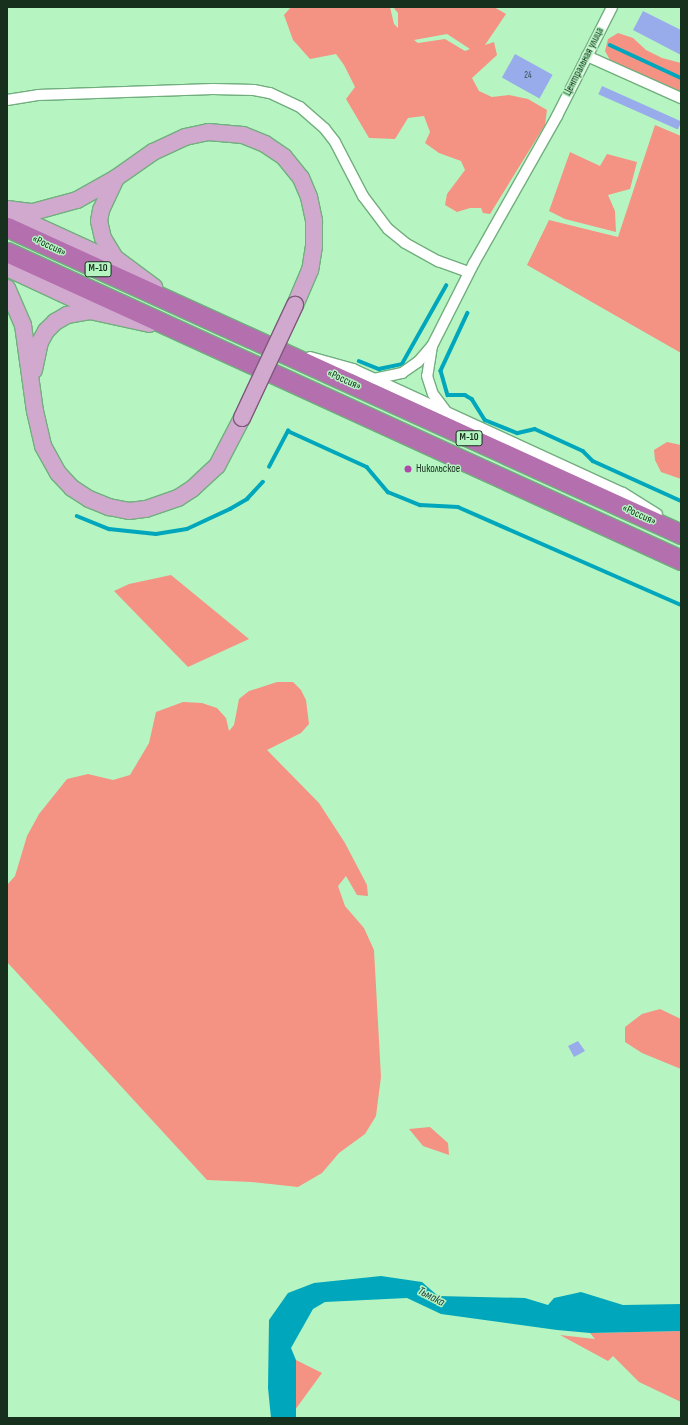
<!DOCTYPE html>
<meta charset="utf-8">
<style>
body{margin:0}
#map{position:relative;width:688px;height:1425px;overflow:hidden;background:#b6f5c2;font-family:"Sofia Sans Condensed",sans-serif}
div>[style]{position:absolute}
.green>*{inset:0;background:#f49383}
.water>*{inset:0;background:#00a7bc}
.stream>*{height:3.5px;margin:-1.75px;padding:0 1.75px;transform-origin:1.75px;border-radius:1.75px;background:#00a7bc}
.building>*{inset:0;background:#98aceb;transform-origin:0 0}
.roads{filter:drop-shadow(1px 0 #71ae7e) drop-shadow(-1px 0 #71ae7e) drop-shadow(0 1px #71ae7e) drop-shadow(0 -1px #71ae7e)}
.street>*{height:10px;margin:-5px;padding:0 5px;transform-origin:5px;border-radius:5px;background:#fff}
.primary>*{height:16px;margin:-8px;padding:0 8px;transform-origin:8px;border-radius:8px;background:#d2a9ce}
.highway>*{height:19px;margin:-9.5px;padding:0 9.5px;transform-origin:9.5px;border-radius:9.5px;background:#b46fae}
.bridges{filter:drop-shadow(1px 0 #7d597b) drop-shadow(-1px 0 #7d597b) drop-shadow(0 1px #7d597b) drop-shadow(0 -1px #7d597b)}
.primary-bridge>*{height:16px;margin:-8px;padding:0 8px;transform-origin:8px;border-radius:8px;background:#d2a9ce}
.dots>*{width:11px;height:11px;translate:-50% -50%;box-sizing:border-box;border:2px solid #b6f5c2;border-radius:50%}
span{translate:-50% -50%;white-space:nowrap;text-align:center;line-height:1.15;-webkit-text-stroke:3px #b6f5c2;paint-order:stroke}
.number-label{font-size:9px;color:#374f50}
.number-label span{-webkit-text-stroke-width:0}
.shield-label span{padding:1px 3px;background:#b6f5c2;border:1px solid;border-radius:3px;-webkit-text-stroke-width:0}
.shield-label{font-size:10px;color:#17301d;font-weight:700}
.street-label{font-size:11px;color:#17301d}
.poi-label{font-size:11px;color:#17301d}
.left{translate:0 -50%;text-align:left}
.water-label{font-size:12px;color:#254146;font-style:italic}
.frame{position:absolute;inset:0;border:8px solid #17301d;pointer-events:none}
</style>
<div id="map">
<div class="green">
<i style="clip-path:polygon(evenodd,291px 7px,390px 7px,394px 24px,398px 28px,398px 13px,393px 7px,494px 7px,506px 14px,485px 45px,494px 42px,497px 55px,472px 78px,479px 91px,492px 97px,509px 95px,528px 99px,547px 110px,545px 125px,490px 214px,483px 213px,481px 208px,470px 208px,457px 212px,445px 205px,447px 194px,465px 170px,461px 161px,439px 153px,425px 143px,430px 132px,424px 116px,408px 118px,395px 139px,369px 138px,346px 99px,355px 87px,344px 65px,336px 54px,310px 59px,293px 40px,284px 15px,291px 7px,447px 34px,470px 49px,465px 51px,445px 39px,418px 43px,414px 40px,447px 34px)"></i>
<i style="clip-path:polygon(618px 33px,633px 38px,646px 50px,662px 58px,681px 63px,681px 93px,666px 88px,665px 84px,656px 82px,610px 60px,605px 51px,608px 39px)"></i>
<i style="clip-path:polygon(655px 125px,681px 136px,681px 353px,527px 265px,549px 220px,618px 237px)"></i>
<i style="clip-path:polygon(570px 152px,600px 166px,607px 154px,637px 162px,630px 189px,608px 195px,615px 211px,616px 232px,565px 219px,549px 211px)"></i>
<i style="clip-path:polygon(667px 442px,681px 445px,681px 479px,661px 472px,655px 460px,654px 450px)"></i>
<i style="clip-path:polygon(171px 575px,249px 639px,188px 667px,114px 591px,129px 584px)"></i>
<i style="clip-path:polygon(277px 682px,293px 682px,301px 690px,306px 700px,309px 724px,301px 733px,267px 750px,319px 803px,345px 843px,367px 885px,368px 896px,357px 895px,346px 876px,338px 886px,345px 906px,364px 928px,374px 950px,381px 1077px,376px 1116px,365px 1134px,339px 1153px,322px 1173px,298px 1187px,251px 1182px,207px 1180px,7px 962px,7px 885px,15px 876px,27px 836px,39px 814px,67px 779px,88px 774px,113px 780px,130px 775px,149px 743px,156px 712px,183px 702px,202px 703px,217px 708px,226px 718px,229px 731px,234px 725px,239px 699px,249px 691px)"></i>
<i style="clip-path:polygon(660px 1009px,681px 1019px,681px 1069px,642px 1053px,625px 1042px,625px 1027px,642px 1014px)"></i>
<i style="clip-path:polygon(430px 1127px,448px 1143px,449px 1155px,423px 1146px,409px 1129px)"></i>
<i style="clip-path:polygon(681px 1331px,681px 1402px,639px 1382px,613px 1356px,608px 1361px,560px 1335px,595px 1339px,590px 1333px)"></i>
<i style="clip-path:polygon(296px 1360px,322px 1373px,295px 1410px)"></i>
</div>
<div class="water">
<i style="clip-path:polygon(381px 1276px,422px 1282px,438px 1296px,525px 1298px,548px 1305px,554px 1298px,581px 1292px,623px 1305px,681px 1304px,681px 1331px,590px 1333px,557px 1330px,441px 1314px,407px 1298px,325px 1302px,313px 1309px,291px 1348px,296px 1360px,296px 1418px,271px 1418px,268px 1388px,269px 1320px,288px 1293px,314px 1283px)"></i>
</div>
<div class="stream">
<i style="left:610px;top:45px;width:78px;rotate:24.9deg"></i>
<i style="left:468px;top:313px;width:64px;rotate:115deg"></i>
<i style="left:441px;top:371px;width:25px;rotate:74deg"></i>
<i style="left:448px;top:395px;width:17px"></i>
<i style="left:465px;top:395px;width:8px;rotate:30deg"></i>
<i style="left:472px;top:399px;width:25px;rotate:58deg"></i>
<i style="left:485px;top:420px;width:35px;rotate:22deg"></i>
<i style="left:518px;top:433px;width:17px;rotate:-13deg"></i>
<i style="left:535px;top:429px;width:53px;rotate:24.6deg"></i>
<i style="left:583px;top:451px;width:14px;rotate:45deg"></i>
<i style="left:593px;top:461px;width:97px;rotate:24.4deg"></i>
<i style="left:359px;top:361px;width:22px;rotate:22deg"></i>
<i style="left:379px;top:369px;width:24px;rotate:-12deg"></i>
<i style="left:402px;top:364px;width:90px;rotate:-60.6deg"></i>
<i style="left:269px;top:467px;width:41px;rotate:-62.2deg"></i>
<i style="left:288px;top:431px;width:87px;rotate:24.5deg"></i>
<i style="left:367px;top:467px;width:33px;rotate:50deg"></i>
<i style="left:388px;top:492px;width:35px;rotate:22deg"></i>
<i style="left:420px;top:505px;width:38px;rotate:3deg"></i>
<i style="left:458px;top:507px;width:244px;rotate:23.7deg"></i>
<i style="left:77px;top:516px;width:35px;rotate:22deg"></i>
<i style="left:109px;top:529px;width:47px;rotate:6.1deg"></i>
<i style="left:156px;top:534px;width:31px;rotate:-9deg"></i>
<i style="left:187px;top:529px;width:47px;rotate:-24.9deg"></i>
<i style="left:230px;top:509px;width:20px;rotate:-30deg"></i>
<i style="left:247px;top:499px;width:23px;rotate:-47deg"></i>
</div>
<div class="building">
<i style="clip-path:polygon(643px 11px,681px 30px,681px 55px,633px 30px)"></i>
<i style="left:515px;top:54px;width:43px;height:27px;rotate:29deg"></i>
<i style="left:602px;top:86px;width:87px;height:9px;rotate:24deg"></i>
<i style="clip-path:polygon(578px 1041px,585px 1051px,574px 1057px,568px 1046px)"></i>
</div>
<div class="roads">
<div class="street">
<i style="left:587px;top:56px;width:103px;rotate:24.1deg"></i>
<i style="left:7px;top:100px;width:31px;rotate:-9deg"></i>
<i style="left:38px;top:95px;width:175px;rotate:-2deg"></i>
<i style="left:213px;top:89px;width:41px;rotate:1.4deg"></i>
<i style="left:254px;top:90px;width:16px;rotate:11deg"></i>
<i style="left:270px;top:93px;width:33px;rotate:25deg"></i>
<i style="left:300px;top:107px;width:33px;rotate:41deg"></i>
<i style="left:325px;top:129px;width:16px;rotate:52deg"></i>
<i style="left:335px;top:142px;width:61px;rotate:62.6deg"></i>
<i style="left:363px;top:196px;width:41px;rotate:52.9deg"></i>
<i style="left:388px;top:229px;width:22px;rotate:39deg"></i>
<i style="left:405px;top:243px;width:38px;rotate:29deg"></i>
<i style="left:438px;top:261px;width:33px;rotate:20deg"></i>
<i style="left:432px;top:346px;width:30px;rotate:99deg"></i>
<i style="left:427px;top:376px;width:19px;rotate:72deg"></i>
<i style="left:433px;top:394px;width:20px;rotate:53deg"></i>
<i style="left:310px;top:357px;width:45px;rotate:15.6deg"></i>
<i style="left:353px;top:369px;width:297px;rotate:24.7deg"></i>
<i style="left:623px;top:493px;width:40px;rotate:32deg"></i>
<i style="left:374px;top:379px;width:29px;rotate:-12deg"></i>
<i style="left:402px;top:373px;width:19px;rotate:-35deg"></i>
<i style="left:418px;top:362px;width:21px;rotate:-49deg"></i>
<i style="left:432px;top:346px;width:93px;rotate:-63.2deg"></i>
<i style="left:474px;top:263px;width:169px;rotate:-60.5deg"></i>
<i style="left:557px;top:116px;width:122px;rotate:-63.2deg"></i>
</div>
<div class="primary">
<i style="left:116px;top:178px;width:35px;rotate:115deg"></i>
<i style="left:101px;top:210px;width:11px;rotate:100deg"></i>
<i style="left:99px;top:221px;width:17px;rotate:77deg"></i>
<i style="left:103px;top:238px;width:23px;rotate:59deg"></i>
<i style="left:115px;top:258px;width:49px;rotate:36.6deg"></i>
<i style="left:7px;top:209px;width:26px;rotate:7deg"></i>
<i style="left:33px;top:212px;width:46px;rotate:-15.3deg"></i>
<i style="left:77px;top:200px;width:45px;rotate:-29.4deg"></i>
<i style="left:116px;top:178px;width:45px;rotate:-35.1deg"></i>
<i style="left:153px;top:152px;width:35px;rotate:-25deg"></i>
<i style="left:185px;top:137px;width:24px;rotate:-12deg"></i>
<i style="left:208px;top:132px;width:35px;rotate:5deg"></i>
<i style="left:243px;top:135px;width:24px;rotate:22deg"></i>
<i style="left:265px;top:144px;width:23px;rotate:34deg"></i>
<i style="left:284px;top:157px;width:27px;rotate:51deg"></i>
<i style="left:301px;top:178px;width:21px;rotate:67deg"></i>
<i style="left:309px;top:197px;width:25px;rotate:78deg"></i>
<i style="left:314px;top:221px;width:25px;rotate:90deg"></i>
<i style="left:314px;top:246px;width:24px;rotate:99deg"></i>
<i style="left:310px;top:270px;width:38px;rotate:113deg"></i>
<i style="left:9px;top:213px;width:120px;rotate:24.6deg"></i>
<i style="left:7px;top:268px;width:99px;rotate:25deg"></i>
<i style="left:7px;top:288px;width:40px;rotate:66.6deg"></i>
<i style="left:23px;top:325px;width:87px;rotate:82.1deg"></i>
<i style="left:35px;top:411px;width:36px;rotate:77deg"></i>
<i style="left:43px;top:446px;width:31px;rotate:61deg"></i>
<i style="left:58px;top:473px;width:21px;rotate:47deg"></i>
<i style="left:72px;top:488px;width:20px;rotate:33deg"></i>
<i style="left:89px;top:499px;width:22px;rotate:22deg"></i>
<i style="left:109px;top:507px;width:20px;rotate:11deg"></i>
<i style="left:129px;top:511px;width:17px;rotate:-7deg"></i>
<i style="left:146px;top:509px;width:34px;rotate:-19deg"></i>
<i style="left:178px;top:498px;width:17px;rotate:-33deg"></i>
<i style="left:192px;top:489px;width:34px;rotate:-43deg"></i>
<i style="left:217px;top:466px;width:54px;rotate:-62.5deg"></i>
<i style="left:34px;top:370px;width:29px;rotate:-78deg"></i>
<i style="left:40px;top:342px;width:13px;rotate:-61deg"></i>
<i style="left:46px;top:331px;width:13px;rotate:-45deg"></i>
<i style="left:55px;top:322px;width:14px;rotate:-30deg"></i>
<i style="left:67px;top:315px;width:23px;rotate:-10deg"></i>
<i style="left:90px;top:311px;width:61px;rotate:12.2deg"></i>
</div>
<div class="highway">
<i style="left:7px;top:227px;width:741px;rotate:24.49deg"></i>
<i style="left:7px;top:252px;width:741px;rotate:24.56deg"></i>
</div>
</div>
<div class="bridges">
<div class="primary-bridge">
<i style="left:242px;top:418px;width:125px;rotate:-64.9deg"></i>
</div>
</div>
<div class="dots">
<i style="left:408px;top:469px;background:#b047aa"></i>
</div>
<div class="number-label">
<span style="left:528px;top:76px">24</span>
</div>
<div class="shield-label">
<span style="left:98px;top:269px">М-10</span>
<span style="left:469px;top:438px">М-10</span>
</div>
<div class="street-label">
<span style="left:584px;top:62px;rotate:-63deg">Центральная улица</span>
<span style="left:49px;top:246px;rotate:25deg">«Россия»</span>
<span style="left:344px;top:380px;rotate:24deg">«Россия»</span>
<span style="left:639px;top:515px;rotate:24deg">«Россия»</span>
</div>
<div class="poi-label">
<span class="left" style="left:416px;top:469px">Никольское</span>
</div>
<div class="water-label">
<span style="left:431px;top:1297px;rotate:28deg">Тьмака</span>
</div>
<div class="frame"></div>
</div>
